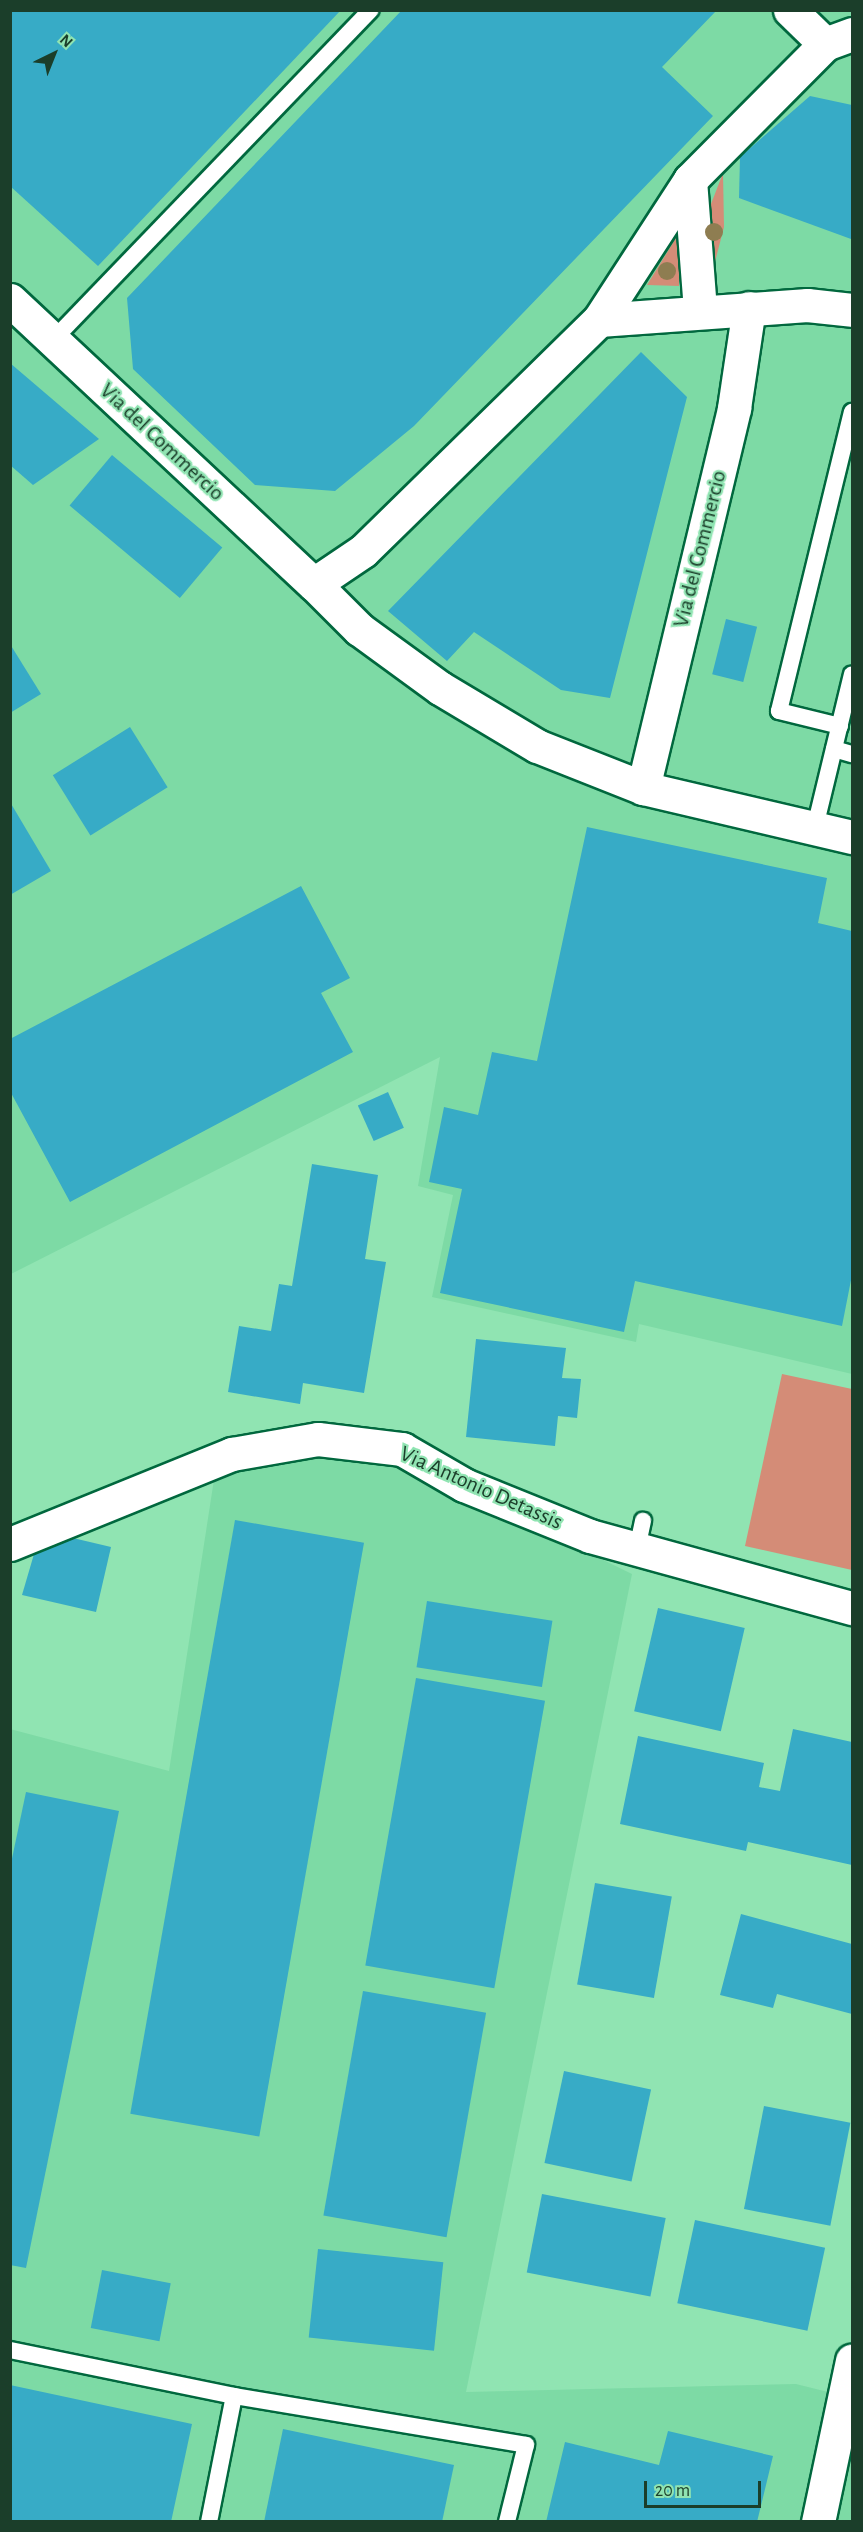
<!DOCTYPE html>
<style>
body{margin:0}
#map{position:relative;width:863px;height:2532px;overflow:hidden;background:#90e4b2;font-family:"Alegreya Sans",sans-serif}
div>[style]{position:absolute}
.built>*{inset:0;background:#7ddaa5}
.green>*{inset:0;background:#d48c77}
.building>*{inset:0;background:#37abc6;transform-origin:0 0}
.roads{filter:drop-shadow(2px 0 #01683e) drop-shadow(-2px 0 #01683e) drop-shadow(0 2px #01683e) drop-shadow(0 -2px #01683e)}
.service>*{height:16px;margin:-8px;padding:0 8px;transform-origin:8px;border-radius:8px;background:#fff}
.minor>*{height:33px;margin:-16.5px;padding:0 16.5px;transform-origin:16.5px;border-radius:16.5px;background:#fff}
.tertiary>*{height:33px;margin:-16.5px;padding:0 16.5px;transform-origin:16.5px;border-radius:16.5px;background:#fff}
.trees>*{width:18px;height:18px;margin:-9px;border-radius:50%;background:#8e7d51}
span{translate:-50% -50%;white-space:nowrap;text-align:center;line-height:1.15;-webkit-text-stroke:4.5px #90e4b2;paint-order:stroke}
.street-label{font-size:22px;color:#1b3e2a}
.frame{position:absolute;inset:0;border:12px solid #1b3e2a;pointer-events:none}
.north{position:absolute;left:24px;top:24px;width:60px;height:60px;-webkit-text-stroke:4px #90e4b2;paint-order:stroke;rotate:43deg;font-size:16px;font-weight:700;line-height:24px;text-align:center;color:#1b3e2a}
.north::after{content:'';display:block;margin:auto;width:21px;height:27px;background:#1b3e2a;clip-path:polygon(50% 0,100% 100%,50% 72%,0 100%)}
.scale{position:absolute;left:644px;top:2481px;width:117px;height:27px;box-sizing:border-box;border:3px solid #1b3e2a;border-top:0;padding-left:8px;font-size:18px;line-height:21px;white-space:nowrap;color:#1b3e2a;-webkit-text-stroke:4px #90e4b2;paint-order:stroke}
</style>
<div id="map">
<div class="built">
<i style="clip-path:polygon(11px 11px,852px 11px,852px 1374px,639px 1324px,636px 1342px,432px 1297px,453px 1195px,418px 1186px,440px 1057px,11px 1274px)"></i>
<i style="clip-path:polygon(319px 1451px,416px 1469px,632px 1574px,466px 2392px,796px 2384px,852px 2398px,852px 2521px,11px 2521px,10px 1729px,169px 1771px,215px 1473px)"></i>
</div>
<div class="green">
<i style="clip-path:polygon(723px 173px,724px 227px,710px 281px,704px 222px)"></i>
<i style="clip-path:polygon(679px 233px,679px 286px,647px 285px)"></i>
<i style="clip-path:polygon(782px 1374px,852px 1389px,852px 1570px,745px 1546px)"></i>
</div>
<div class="building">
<i style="clip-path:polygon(10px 10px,341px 10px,98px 266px,10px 186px)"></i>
<i style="clip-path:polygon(402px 10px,717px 10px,662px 67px,713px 116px,414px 426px,335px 491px,255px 485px,133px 369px,127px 298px)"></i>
<i style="clip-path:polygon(810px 96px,852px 105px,851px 239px,739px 198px,740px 157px)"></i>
<i style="clip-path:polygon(641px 352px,687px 397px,610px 698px,561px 690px,474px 632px,447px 661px,388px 611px)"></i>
<i style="clip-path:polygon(10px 363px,99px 439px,33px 485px,10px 465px)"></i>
<i style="left:112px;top:455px;width:144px;height:66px;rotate:40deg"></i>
<i style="left:726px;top:619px;width:32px;height:57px;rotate:14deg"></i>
<i style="clip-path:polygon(10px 644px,41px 694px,10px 713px)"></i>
<i style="left:130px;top:727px;width:71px;height:91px;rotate:58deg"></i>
<i style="clip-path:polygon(10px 802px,51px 871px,10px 895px)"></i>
<i style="clip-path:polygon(587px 827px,827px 878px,818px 923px,852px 931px,852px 1275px,842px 1326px,635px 1281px,624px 1332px,440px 1293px,462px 1189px,429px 1182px,444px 1107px,478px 1115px,492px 1052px,537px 1061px)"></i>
<i style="clip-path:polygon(301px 886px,350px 978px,321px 993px,353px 1052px,70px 1202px,10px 1091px,10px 1039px)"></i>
<i style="left:388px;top:1092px;width:39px;height:33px;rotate:66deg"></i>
<i style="clip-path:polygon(312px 1164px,378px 1175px,365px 1259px,386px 1262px,364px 1393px,303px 1383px,300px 1404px,228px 1392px,239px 1326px,271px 1331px,279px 1284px,292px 1286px)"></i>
<i style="clip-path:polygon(476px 1339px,566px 1348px,562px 1378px,581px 1379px,577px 1418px,558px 1416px,555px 1446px,466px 1437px)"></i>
<i style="left:235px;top:1520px;width:131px;height:603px;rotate:10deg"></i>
<i style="clip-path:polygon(56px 1534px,111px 1547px,96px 1612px,22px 1595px,39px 1537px)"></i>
<i style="left:427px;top:1601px;width:127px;height:67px;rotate:9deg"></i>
<i style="left:658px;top:1608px;width:89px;height:106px;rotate:13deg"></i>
<i style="left:416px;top:1678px;width:131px;height:292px;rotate:10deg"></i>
<i style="clip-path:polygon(793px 1729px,852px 1742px,852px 1865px,748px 1842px,746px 1851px,620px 1824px,638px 1736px,764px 1763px,759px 1787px,780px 1791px)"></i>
<i style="clip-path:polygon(26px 1792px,119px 1811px,26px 2268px,10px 2265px,10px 1868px)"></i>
<i style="left:595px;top:1883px;width:78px;height:103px;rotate:10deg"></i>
<i style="clip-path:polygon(741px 1914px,852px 1944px,852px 2014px,777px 1994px,773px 2008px,720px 1995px)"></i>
<i style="left:363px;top:1991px;width:125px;height:228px;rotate:10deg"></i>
<i style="left:564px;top:2071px;width:89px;height:94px;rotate:12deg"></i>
<i style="left:764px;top:2106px;width:88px;height:105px;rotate:11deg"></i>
<i style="left:542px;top:2194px;width:126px;height:80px;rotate:11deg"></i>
<i style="left:695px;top:2220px;width:133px;height:85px;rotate:12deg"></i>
<i style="left:318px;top:2249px;width:126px;height:89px;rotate:6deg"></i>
<i style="left:102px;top:2270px;width:70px;height:59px;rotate:11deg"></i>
<i style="clip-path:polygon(10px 2385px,192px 2424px,171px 2522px,10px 2522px)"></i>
<i style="clip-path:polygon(283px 2429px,454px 2465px,442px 2522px,264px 2522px)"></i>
<i style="clip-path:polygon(668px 2431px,773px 2456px,757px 2522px,546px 2522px,565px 2442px,659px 2465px)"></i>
</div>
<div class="roads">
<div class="service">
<i style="left:53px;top:340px;width:458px;rotate:-46.1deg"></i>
<i style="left:840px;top:726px;width:63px;rotate:-166.2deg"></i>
<i style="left:779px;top:711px;width:308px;rotate:-76.3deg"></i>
<i style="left:834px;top:749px;width:19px;rotate:16deg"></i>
<i style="left:815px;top:827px;width:157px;rotate:-76.4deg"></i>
<i style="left:637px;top:1549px;width:29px;rotate:-78deg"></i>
<i style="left:10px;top:2350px;width:229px;rotate:11.6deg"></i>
<i style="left:234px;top:2396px;width:296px;rotate:9.5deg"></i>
<i style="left:526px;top:2445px;width:79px;rotate:103.9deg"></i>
<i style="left:209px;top:2522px;width:128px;rotate:-78.8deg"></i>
</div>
<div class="minor">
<i style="left:790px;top:10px;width:49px;rotate:44.2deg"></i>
<i style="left:690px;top:180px;width:129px;rotate:85.6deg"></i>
<i style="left:599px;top:320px;width:167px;rotate:-57deg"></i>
<i style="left:690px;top:180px;width:192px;rotate:-45.2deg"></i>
<i style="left:825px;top:44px;width:29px;rotate:-20deg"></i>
<i style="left:314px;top:584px;width:64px;rotate:45deg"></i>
<i style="left:359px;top:629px;width:100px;rotate:36.1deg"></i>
<i style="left:440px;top:688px;width:113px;rotate:30.9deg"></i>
<i style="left:537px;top:746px;width:114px;rotate:21.6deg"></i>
<i style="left:643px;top:788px;width:215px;rotate:13.2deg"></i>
<i style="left:643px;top:788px;width:391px;rotate:-76.5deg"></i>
<i style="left:734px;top:408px;width:101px;rotate:-81.5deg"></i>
<i style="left:10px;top:1544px;width:240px;rotate:-22.1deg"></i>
<i style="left:232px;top:1454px;width:87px;rotate:-9.9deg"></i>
<i style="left:318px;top:1439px;width:85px;rotate:6.8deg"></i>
<i style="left:402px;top:1449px;width:72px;rotate:30.1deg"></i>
<i style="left:464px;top:1485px;width:136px;rotate:22deg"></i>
<i style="left:590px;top:1536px;width:272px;rotate:15.4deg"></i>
<i style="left:818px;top:2522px;width:165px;rotate:-78.1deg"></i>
</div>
<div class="tertiary">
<i style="left:10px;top:300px;width:416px;rotate:43.1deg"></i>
<i style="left:314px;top:584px;width:59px;rotate:-34deg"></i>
<i style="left:363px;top:551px;width:330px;rotate:-44.4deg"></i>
<i style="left:599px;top:320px;width:209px;rotate:-4.1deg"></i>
<i style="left:807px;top:305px;width:45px;rotate:6.3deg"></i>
</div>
</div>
<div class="trees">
<i style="left:714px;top:232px"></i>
<i style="left:667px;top:271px"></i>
</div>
<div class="street-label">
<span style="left:162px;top:442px;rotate:43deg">Via del Commercio</span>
<span style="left:700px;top:549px;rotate:-76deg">Via del Commercio</span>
<span style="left:481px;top:1488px;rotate:24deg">Via Antonio Detassis</span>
</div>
<div class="frame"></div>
<div class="north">N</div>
<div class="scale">20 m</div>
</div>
